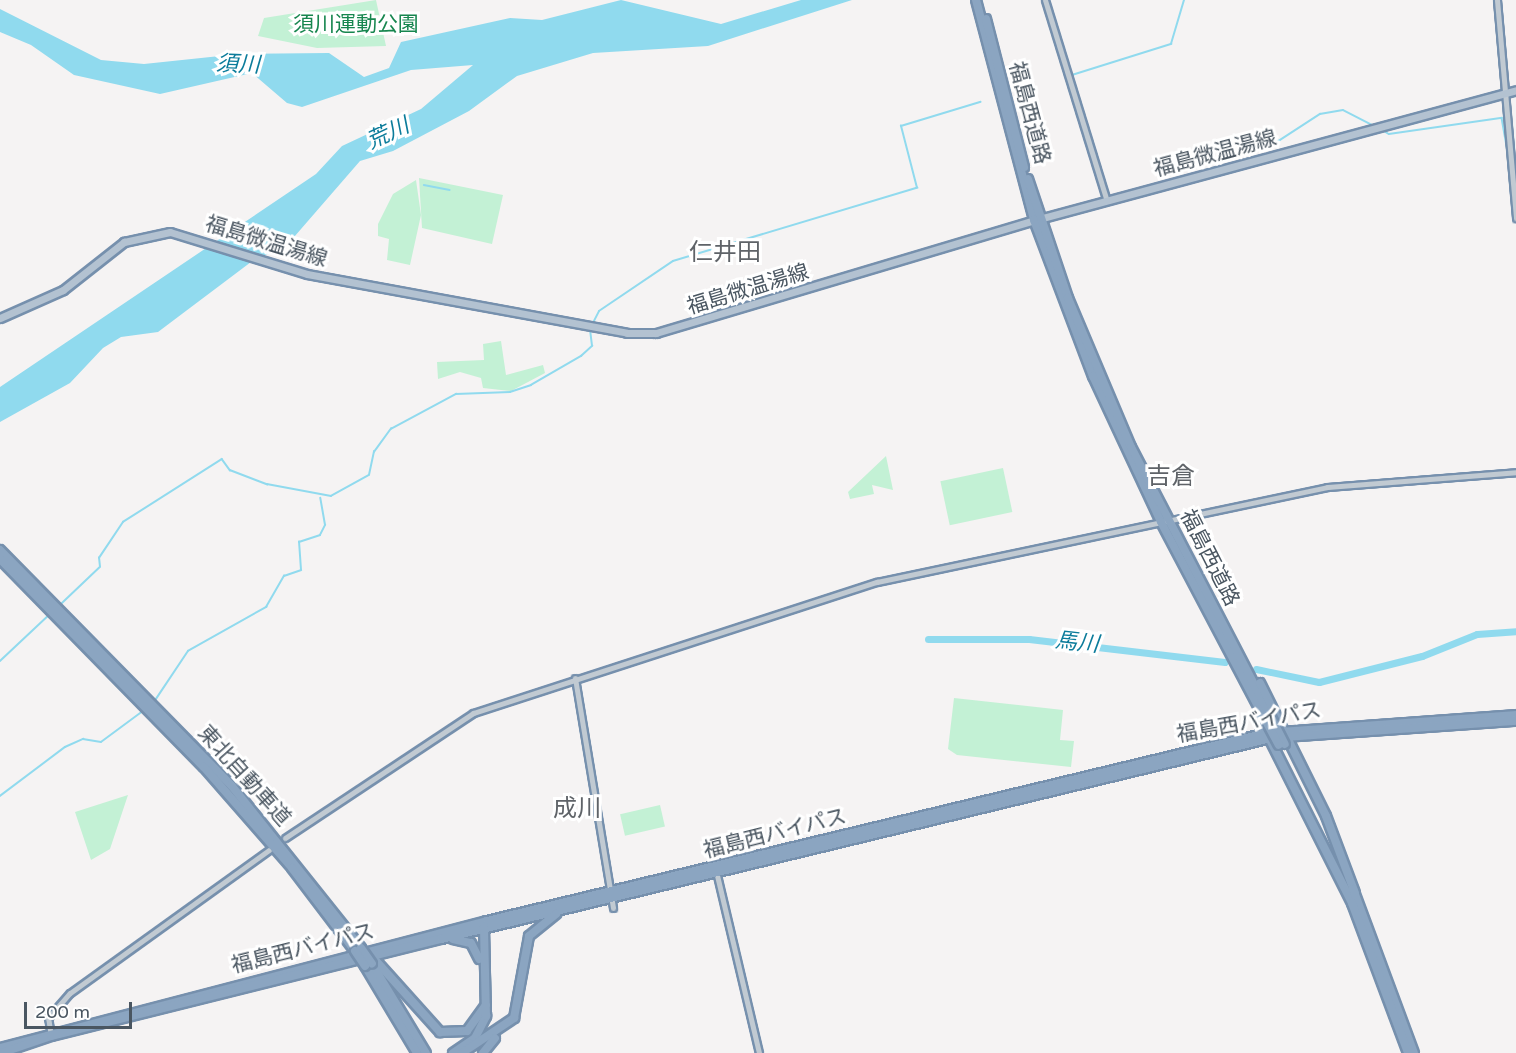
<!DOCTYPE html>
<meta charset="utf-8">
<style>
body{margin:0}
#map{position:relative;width:1516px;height:1053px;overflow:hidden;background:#f5f3f3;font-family:"Varela Round","Noto Sans JP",sans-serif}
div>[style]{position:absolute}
.green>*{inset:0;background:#c3f1d5;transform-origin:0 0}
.water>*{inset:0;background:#90daee}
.stream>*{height:1.5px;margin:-0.75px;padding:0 0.75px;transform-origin:0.75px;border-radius:0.75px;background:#90daee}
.river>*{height:7px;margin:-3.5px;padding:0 3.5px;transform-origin:3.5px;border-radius:3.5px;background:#90daee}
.roads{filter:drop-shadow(2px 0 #7690ad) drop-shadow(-2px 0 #7690ad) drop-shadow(0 2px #7690ad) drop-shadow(0 -2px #7690ad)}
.minor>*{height:5px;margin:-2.5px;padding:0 2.5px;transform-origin:2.5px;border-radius:2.5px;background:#c1cad2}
.major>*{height:7px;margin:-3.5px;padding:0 3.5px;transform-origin:3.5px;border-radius:3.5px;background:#b3c2d1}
.highway>*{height:8px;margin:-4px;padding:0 4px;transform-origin:4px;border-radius:4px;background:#8ba5c1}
.bridges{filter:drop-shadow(2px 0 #7690ad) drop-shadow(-2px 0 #7690ad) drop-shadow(0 2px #7690ad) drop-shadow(0 -2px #7690ad)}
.highway-bridge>*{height:8px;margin:-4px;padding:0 4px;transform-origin:4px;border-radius:4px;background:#8ba5c1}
span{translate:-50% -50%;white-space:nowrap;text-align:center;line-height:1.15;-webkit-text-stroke:6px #fff;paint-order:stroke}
.park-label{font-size:21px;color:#17864f}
.street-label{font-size:21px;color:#4a5661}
.water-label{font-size:22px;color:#0c7c9b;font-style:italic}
.quarter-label{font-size:24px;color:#5f6368}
.scale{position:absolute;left:24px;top:1002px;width:108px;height:27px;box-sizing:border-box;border:3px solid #4a5661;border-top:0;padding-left:8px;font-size:18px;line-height:21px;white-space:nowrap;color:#4a5661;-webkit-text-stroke:4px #fff;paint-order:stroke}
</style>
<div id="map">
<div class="green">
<i style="clip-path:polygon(376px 0,386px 46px,317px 48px,258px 36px,264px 18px)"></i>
<i style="clip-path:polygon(419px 178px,503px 195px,492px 244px,422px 228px)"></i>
<i style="clip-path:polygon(416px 180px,421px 215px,410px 265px,387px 260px,389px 239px,378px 236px,378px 224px,393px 194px)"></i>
<i style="clip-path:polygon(501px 341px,506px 375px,543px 365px,545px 373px,511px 391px,483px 388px,481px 378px,460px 372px,438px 379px,437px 362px,484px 360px,483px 344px)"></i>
<i style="clip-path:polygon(886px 456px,893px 490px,872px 485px,874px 494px,850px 499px,848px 492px)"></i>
<i style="left:1003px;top:468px;width:45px;height:64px;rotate:78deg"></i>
<i style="clip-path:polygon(954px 698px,1063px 710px,1060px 740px,1074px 741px,1071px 767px,957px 755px,948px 749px)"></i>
<i style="clip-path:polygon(128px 795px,110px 849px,91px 860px,75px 812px)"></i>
<i style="left:660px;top:805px;width:22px;height:41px;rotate:77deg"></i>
</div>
<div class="water">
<i style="clip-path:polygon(621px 0,721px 24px,801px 0,852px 0,708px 46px,593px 53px,517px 76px,469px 111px,393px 151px,360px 161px,288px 244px,251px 262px,158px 332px,121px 337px,103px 348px,70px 383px,0 422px,0 387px,316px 174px,342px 146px,421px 109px,473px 65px,411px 70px,302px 107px,287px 103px,252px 73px,160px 94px,74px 75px,31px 45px,0 32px,0 9px,101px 60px,144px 64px,239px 54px,329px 53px,364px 77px,389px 68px,401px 42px,510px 18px,542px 20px)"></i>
</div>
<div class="stream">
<i style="left:1072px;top:75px;width:104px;rotate:-17.4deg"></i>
<i style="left:1171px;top:44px;width:46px;rotate:-73.5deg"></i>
<i style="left:1381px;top:129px;width:9px;rotate:32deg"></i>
<i style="left:1389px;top:134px;width:114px;rotate:-8.1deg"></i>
<i style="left:1502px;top:118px;width:40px;rotate:80deg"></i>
<i style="left:1274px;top:144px;width:55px;rotate:-33.1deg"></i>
<i style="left:1320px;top:114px;width:23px;rotate:-10deg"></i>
<i style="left:1343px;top:110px;width:35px;rotate:27deg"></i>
<i style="left:424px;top:185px;width:26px;rotate:11deg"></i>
<i style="left:593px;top:323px;width:13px;rotate:-63deg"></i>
<i style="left:599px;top:311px;width:89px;rotate:-34deg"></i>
<i style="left:673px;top:261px;width:255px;rotate:-16.7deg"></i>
<i style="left:917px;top:188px;width:64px;rotate:-104.5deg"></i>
<i style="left:901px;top:126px;width:83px;rotate:-16.9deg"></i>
<i style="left:62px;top:603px;width:52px;rotate:-43.5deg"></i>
<i style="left:100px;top:567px;width:9px;rotate:-96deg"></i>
<i style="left:99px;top:558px;width:43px;rotate:-56.3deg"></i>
<i style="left:123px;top:522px;width:117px;rotate:-32.5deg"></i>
<i style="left:222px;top:459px;width:14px;rotate:54deg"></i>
<i style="left:230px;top:470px;width:40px;rotate:21deg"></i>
<i style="left:267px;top:484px;width:65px;rotate:10.6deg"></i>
<i style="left:331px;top:496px;width:43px;rotate:-28.9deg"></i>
<i style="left:369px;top:475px;width:24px;rotate:-78deg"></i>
<i style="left:374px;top:452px;width:29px;rotate:-54deg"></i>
<i style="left:391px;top:429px;width:74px;rotate:-28.3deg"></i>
<i style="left:456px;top:394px;width:54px;rotate:-2.1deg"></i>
<i style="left:510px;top:392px;width:22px;rotate:-18deg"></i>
<i style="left:531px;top:385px;width:58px;rotate:-30.1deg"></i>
<i style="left:581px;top:356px;width:15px;rotate:-42deg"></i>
<i style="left:592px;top:346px;width:16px;rotate:-97deg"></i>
<i style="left:0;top:661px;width:67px;rotate:-43.2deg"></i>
<i style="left:154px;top:702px;width:61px;rotate:-56.3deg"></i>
<i style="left:188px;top:651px;width:90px;rotate:-29.4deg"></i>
<i style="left:266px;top:607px;width:36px;rotate:-60deg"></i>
<i style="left:284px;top:576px;width:18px;rotate:-19deg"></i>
<i style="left:301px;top:570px;width:28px;rotate:-94deg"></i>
<i style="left:299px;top:542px;width:22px;rotate:-18deg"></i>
<i style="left:320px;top:535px;width:11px;rotate:-63deg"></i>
<i style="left:325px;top:525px;width:27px;rotate:-100deg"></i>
<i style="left:0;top:796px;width:81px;rotate:-37deg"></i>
<i style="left:65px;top:747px;width:20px;rotate:-24deg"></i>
<i style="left:83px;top:739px;width:18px;rotate:9deg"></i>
<i style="left:101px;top:742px;width:52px;rotate:-36.4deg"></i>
</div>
<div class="river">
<i style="left:928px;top:639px;width:101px"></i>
<i style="left:1029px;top:639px;width:197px;rotate:6.7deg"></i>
<i style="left:1256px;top:669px;width:64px;rotate:11.7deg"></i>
<i style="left:1319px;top:682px;width:106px;rotate:-14.2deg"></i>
<i style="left:1422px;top:656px;width:59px;rotate:-21.8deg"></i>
<i style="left:1477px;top:634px;width:39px;rotate:-4deg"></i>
</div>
<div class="roads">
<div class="minor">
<i style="left:1045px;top:0;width:210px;rotate:72.9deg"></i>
<i style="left:1497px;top:0;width:219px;rotate:85deg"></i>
<i style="left:575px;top:678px;width:233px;rotate:80.6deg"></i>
<i style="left:285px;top:838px;width:226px;rotate:-33.6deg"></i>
<i style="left:473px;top:713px;width:425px;rotate:-18deg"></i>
<i style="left:877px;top:582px;width:460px;rotate:-11.9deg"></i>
<i style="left:1327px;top:487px;width:190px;rotate:-4.5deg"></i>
<i style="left:716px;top:871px;width:187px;rotate:76.7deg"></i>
<i style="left:51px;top:1036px;width:18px;rotate:-99deg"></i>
<i style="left:48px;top:1018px;width:33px;rotate:-49deg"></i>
<i style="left:70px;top:993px;width:245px;rotate:-35.7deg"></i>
</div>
<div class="major">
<i style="left:0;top:318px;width:69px;rotate:-24deg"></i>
<i style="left:63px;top:290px;width:78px;rotate:-38.2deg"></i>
<i style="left:124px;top:242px;width:47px;rotate:-12.3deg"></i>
<i style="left:170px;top:232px;width:143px;rotate:17deg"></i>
<i style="left:307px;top:274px;width:325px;rotate:10.4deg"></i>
<i style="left:627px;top:333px;width:29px"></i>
<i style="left:656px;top:333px;width:400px;rotate:-16.6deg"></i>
<i style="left:1039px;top:219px;width:494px;rotate:-15.1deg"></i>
</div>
<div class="highway">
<i style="left:976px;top:0;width:228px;rotate:75.2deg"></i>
<i style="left:1034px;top:220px;width:167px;rotate:69.3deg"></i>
<i style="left:1093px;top:376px;width:161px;rotate:65deg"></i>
<i style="left:1161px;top:522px;width:225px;rotate:62.2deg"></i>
<i style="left:986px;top:19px;width:153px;rotate:75.6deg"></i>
<i style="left:1028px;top:179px;width:126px;rotate:71.4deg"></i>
<i style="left:1068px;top:298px;width:162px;rotate:67.1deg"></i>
<i style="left:1131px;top:447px;width:306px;rotate:62.6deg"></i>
<i style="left:0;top:550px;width:330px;rotate:45.5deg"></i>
<i style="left:231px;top:785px;width:208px;rotate:51.4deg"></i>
<i style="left:0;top:559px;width:291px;rotate:45.6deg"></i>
<i style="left:204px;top:767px;width:134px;rotate:48.9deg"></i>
<i style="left:292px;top:868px;width:104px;rotate:52.8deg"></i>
<i style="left:1260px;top:683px;width:148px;rotate:63.6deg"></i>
<i style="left:1326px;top:816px;width:82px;rotate:69.4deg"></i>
<i style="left:1259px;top:718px;width:212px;rotate:63.3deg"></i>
<i style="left:1353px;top:889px;width:175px;rotate:69.6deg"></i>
<i style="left:1352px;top:903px;width:160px;rotate:69.5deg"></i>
<i style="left:453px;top:939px;width:18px;rotate:13deg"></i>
<i style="left:471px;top:943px;width:18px;rotate:63deg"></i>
<i style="left:376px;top:961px;width:96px;rotate:48deg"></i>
<i style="left:440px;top:1032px;width:27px;rotate:-2deg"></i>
<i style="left:467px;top:1031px;width:32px;rotate:-54deg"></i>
<i style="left:372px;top:964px;width:104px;rotate:58.8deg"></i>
<i style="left:365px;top:966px;width:101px;rotate:59.1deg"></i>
<i style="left:0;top:1048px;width:503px;rotate:-14.62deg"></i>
<i style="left:487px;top:921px;width:802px;rotate:-13.55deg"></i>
<i style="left:1267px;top:733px;width:250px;rotate:-4.1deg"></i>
<i style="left:1px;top:1053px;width:53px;rotate:-18.8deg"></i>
<i style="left:51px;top:1036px;width:402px;rotate:-14deg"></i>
<i style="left:441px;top:939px;width:854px;rotate:-13.61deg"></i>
<i style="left:1271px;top:738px;width:246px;rotate:-4deg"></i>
<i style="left:453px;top:1053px;width:27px;rotate:-34deg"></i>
<i style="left:475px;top:1038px;width:25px;rotate:-63deg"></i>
<i style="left:486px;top:1016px;width:90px;rotate:-91.3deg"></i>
<i style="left:462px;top:1053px;width:63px;rotate:-33.9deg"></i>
<i style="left:514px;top:1018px;width:83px;rotate:-79.6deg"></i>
<i style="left:529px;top:936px;width:35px;rotate:-39deg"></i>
<i style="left:483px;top:1053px;width:19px;rotate:-51deg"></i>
</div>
</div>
<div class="bridges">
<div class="highway-bridge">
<i style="left:1272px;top:719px;width:28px;rotate:63deg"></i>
<i style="left:1266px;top:721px;width:27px;rotate:62deg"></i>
<i style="left:361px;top:948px;width:19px;rotate:55deg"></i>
<i style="left:355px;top:951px;width:18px;rotate:56deg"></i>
</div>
</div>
<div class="park-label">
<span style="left:356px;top:25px">須川運動公園</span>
</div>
<div class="street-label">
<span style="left:1029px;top:113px;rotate:75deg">福島西道路</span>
<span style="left:1215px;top:154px;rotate:-15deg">福島微温湯線</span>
<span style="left:266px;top:242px;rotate:17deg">福島微温湯線</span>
<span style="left:748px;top:290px;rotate:-17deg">福島微温湯線</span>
<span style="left:1209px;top:558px;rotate:63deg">福島西道路</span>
<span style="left:1249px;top:723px;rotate:-10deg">福島西バイパス</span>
<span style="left:244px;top:776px;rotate:48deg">東北自動車道</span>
<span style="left:775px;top:834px;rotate:-14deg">福島西バイパス</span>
<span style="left:303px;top:949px;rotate:-14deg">福島西バイパス</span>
</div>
<div class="water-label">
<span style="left:238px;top:65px;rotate:2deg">須川</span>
<span style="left:388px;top:134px;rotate:-25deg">荒川</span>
<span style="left:1077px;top:643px;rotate:6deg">馬川</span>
</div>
<div class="quarter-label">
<span style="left:725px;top:253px">仁井田</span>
<span style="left:1171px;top:477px">吉倉</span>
<span style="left:577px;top:809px">成川</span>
</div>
<div class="scale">200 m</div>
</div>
